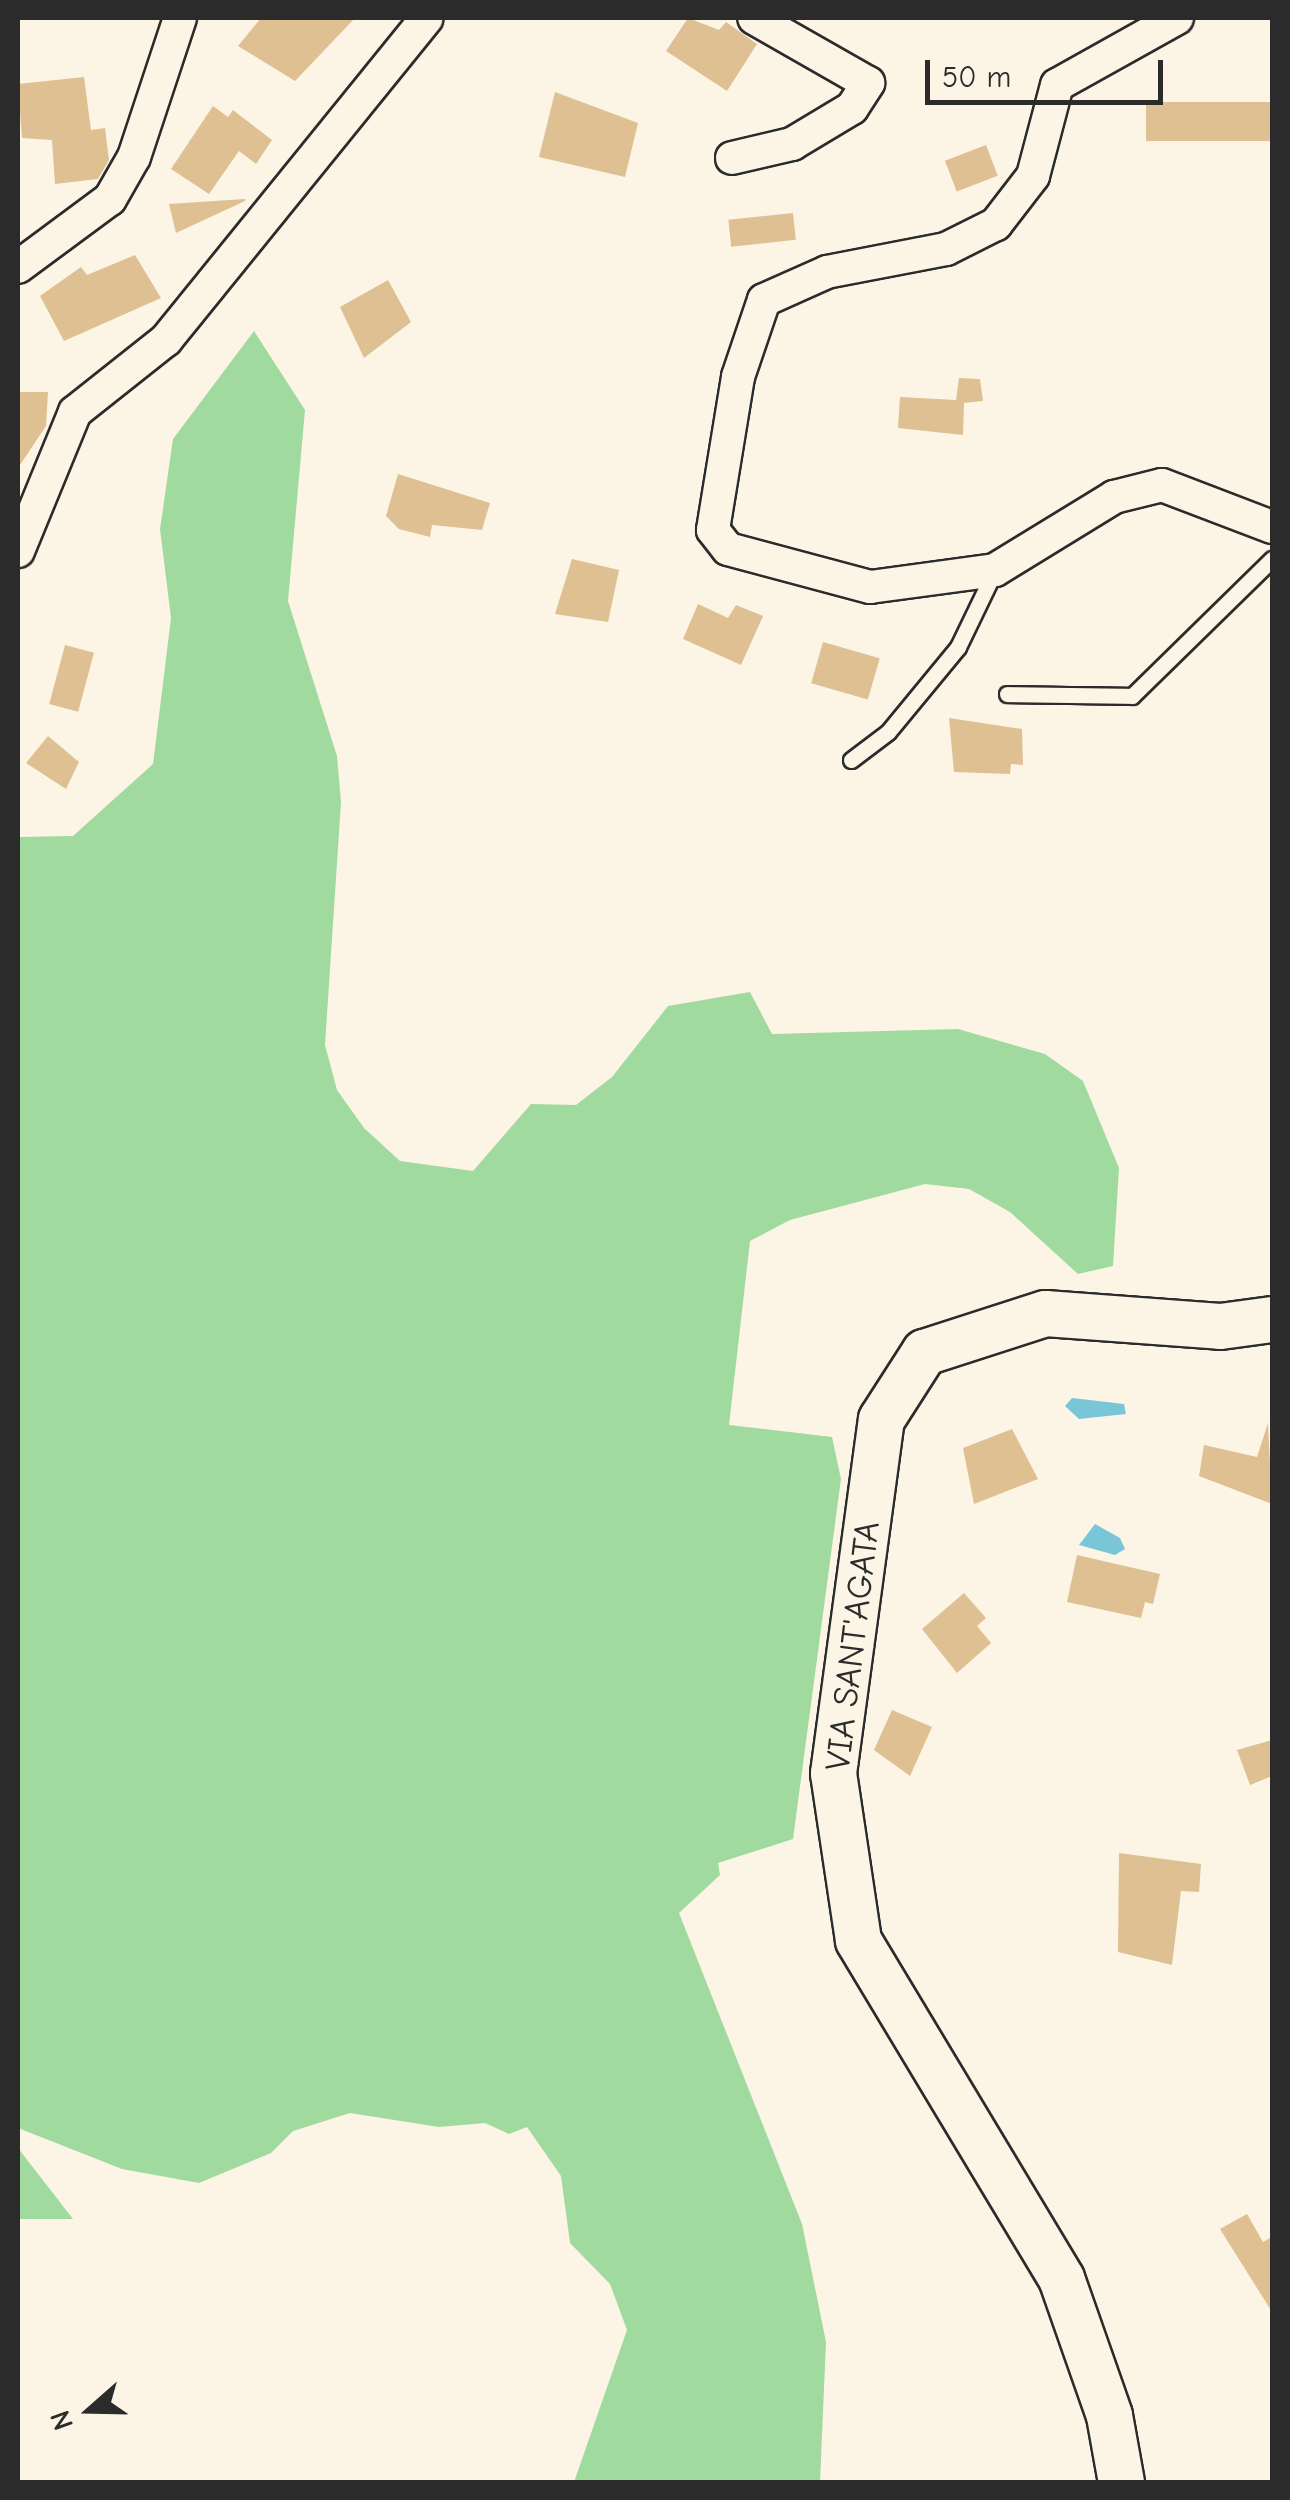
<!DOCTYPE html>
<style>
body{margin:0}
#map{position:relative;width:1290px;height:2500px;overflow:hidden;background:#fcf5e5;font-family:"Comic Neue",sans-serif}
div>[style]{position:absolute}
.green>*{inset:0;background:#a1da9f}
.water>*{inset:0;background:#7ac6d9}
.building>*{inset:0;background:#dec092;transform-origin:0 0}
.roads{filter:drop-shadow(2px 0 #2b2b2b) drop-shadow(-2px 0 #2b2b2b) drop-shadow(0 2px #2b2b2b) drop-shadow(0 -2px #2b2b2b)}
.lane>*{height:15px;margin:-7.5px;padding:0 7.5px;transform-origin:7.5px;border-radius:7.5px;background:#fcf5e5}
.street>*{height:32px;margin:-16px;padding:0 16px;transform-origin:16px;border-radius:16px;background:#fcf5e5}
.secondary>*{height:45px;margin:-22.5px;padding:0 22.5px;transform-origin:22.5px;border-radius:22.5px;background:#fcf5e5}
span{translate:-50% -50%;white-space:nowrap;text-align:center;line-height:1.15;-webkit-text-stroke:9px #fcf5e5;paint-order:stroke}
.street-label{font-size:35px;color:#2b2b2b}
.frame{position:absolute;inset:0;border:20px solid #2b2b2b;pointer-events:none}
.north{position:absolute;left:40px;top:2360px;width:100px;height:100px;-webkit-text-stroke:8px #fcf5e5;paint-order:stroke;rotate:250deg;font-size:28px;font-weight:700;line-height:40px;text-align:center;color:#2b2b2b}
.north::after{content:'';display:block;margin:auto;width:35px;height:45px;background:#2b2b2b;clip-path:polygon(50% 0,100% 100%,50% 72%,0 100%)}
.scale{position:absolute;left:925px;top:60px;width:238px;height:45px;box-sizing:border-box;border:5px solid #2b2b2b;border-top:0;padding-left:12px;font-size:30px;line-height:35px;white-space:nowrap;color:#2b2b2b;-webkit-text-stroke:8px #fcf5e5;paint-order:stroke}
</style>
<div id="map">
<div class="green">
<i style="clip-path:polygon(254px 331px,305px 410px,288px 601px,337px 756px,341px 802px,325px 1045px,337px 1090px,364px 1128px,400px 1161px,473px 1171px,531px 1104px,576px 1105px,612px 1077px,668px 1006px,750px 992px,772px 1034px,958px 1029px,1045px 1054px,1083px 1081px,1119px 1168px,1113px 1266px,1078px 1274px,1010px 1212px,969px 1189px,925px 1184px,790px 1220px,750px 1241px,729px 1425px,832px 1437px,841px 1479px,793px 1839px,718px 1863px,720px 1875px,679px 1913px,802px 2224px,826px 2342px,820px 2482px,574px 2482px,627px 2330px,610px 2284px,570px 2243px,561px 2176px,527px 2127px,509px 2134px,485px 2123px,439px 2127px,350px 2113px,293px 2131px,271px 2153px,199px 2183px,122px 2169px,18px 2128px,18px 837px,73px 836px,153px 764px,171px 618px,160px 529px,173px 439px)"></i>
<i style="clip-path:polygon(18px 2148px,73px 2219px,18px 2219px)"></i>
</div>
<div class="water">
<i style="clip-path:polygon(1072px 1398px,1124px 1404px,1126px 1414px,1079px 1419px,1065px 1406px)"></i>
<i style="clip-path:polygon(1095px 1524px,1120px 1538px,1125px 1549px,1115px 1555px,1079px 1545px)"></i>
</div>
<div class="building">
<i style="clip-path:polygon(261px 18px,355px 18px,295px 81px,238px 46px)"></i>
<i style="clip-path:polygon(688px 18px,719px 30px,726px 22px,757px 44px,727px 91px,666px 51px)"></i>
<i style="clip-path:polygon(84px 77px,91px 130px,105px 128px,109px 160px,98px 179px,55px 184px,52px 140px,22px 138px,18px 84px)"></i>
<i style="clip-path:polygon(555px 92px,638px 123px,625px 177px,539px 157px)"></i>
<i style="left:1272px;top:102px;width:39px;height:126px;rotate:90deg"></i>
<i style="clip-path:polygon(213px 106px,228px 117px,233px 110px,272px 140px,256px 164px,239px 151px,209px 194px,171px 169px)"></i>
<i style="left:986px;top:145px;width:33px;height:44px;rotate:69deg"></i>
<i style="clip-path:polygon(245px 199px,245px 201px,176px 233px,169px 204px)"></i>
<i style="left:793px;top:213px;width:27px;height:65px;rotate:84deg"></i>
<i style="clip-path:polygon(135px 255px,161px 298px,64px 341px,40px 296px,81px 267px,87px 275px)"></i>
<i style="clip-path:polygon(388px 280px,411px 322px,364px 358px,340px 307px)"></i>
<i style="clip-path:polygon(959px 378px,980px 379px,983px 401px,964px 403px,963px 435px,898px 428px,900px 397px,956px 400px)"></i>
<i style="clip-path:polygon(18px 392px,48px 392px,46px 426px,18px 468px)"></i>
<i style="clip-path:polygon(398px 474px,490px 503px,482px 530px,432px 525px,430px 537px,399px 529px,386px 516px)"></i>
<i style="clip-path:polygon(572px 559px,619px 570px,608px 622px,555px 614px)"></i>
<i style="clip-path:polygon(698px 604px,728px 618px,736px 605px,763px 616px,741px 665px,683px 639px)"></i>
<i style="left:823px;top:642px;width:59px;height:43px;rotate:16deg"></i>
<i style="left:65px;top:645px;width:30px;height:61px;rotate:15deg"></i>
<i style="clip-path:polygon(949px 718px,1022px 729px,1023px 765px,1011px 764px,1010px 774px,954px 772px)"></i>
<i style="clip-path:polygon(48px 736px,79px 762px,66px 789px,26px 763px)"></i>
<i style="clip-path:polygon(1268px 1423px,1272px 1504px,1199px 1476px,1204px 1445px,1257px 1457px)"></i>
<i style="clip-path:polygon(1012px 1429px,1038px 1479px,974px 1504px,963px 1448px)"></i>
<i style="clip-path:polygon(1077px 1555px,1160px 1574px,1153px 1604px,1145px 1602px,1141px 1618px,1067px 1602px)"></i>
<i style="clip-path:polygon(964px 1593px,986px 1618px,977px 1626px,991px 1643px,957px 1673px,922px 1629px)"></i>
<i style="clip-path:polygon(892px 1710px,932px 1727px,910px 1776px,874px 1750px)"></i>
<i style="clip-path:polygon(1272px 1740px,1272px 1776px,1250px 1785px,1237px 1750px)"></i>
<i style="clip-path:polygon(1119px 1853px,1201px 1864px,1199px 1892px,1181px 1891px,1172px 1965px,1118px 1952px)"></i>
<i style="clip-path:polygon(1247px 2214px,1263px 2242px,1272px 2237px,1272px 2312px,1220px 2229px)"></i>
</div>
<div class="roads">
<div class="lane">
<i style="left:1007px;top:694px;width:125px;rotate:0.9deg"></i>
<i style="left:1132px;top:696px;width:196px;rotate:-44.4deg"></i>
<i style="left:851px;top:760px;width:46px;rotate:-37.1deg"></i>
<i style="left:888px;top:732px;width:110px;rotate:-50.5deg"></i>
<i style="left:958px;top:647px;width:85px;rotate:-64.3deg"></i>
</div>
<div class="street">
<i style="left:1177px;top:18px;width:137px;rotate:150.8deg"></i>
<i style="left:1057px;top:85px;width:94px;rotate:104.8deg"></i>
<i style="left:1033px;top:176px;width:61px;rotate:127.6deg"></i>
<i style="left:996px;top:224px;width:56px;rotate:153.4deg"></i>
<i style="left:946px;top:249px;width:121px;rotate:169.1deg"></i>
<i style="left:827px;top:272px;width:69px;rotate:156deg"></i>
<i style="left:764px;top:300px;width:81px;rotate:108.7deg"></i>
<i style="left:738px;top:377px;width:155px;rotate:99.3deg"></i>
<i style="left:713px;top:530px;width:24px;rotate:52deg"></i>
<i style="left:728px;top:549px;width:147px;rotate:15deg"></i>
<i style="left:870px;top:587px;width:126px;rotate:-7.7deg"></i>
<i style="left:995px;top:570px;width:140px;rotate:-31.5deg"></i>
<i style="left:1114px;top:497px;width:49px;rotate:-14deg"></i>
<i style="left:1162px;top:485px;width:118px;rotate:20.9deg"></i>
<i style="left:732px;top:158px;width:62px;rotate:-13.1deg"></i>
<i style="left:792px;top:144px;width:70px;rotate:-31deg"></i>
<i style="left:852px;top:108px;width:30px;rotate:-57deg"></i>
<i style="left:868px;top:83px;width:131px;rotate:-150.3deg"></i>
<i style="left:18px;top:267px;width:114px;rotate:-36.5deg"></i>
<i style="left:110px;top:199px;width:48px;rotate:-60.3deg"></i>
<i style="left:134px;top:157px;width:146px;rotate:-71.7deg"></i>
<i style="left:18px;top:551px;width:150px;rotate:-67.7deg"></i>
<i style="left:75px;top:412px;width:116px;rotate:-38.4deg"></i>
<i style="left:166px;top:340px;width:414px;rotate:-51deg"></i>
</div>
<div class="secondary">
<i style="left:1121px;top:2482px;width:68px;rotate:-100.2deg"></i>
<i style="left:1109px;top:2415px;width:145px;rotate:-109.3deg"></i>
<i style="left:1061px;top:2278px;width:394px;rotate:-121deg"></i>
<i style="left:858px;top:1940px;width:169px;rotate:-98.5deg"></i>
<i style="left:833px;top:1773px;width:357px;rotate:-82.3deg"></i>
<i style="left:881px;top:1419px;width:80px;rotate:-57.3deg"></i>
<i style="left:924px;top:1352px;width:127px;rotate:-17.9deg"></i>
<i style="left:1045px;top:1313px;width:175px;rotate:4.2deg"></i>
<i style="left:1220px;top:1326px;width:52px;rotate:-7.7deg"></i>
</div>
</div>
<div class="street-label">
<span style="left:853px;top:1646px;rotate:-83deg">VIA SANT'AGATA</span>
</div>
<div class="frame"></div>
<div class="north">N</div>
<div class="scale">50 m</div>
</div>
